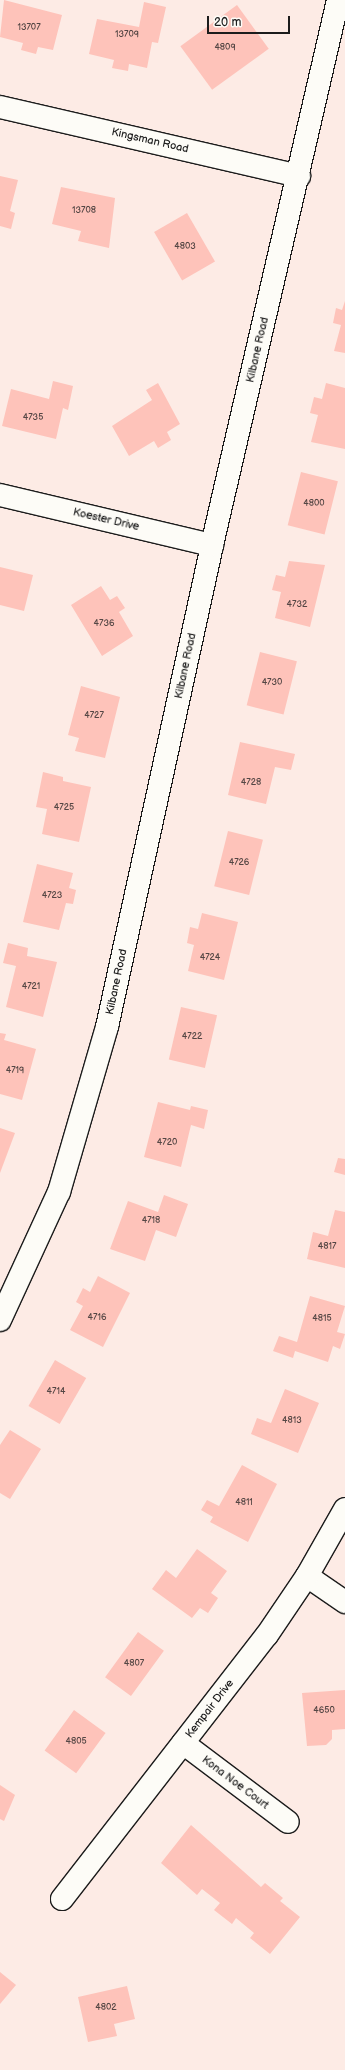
<!DOCTYPE html>
<style>
body{margin:0}
#map{position:relative;width:345px;height:2070px;overflow:hidden;background:#fdebe5;font-family:"Balsamiq Sans",sans-serif}
div>[style]{position:absolute}
.building>*{inset:0;background:#fec3ba;transform-origin:0 0}
.roads{filter:drop-shadow(1px 0 #1c1c1c) drop-shadow(-1px 0 #1c1c1c) drop-shadow(0 1px #1c1c1c) drop-shadow(0 -1px #1c1c1c)}
.minor>*{height:22px;margin:-11px;padding:0 11px;transform-origin:11px;border-radius:11px;background:#fdfcf7}
span{translate:-50% -50%;white-space:nowrap;text-align:center;line-height:1.15;-webkit-text-stroke:3px #fdfcf7;paint-order:stroke}
.number-label{font-size:9px;color:#544644}
.number-label span{-webkit-text-stroke-width:0}
.street-label{font-size:11px;color:#1c1c1c}
.scale{position:absolute;left:207px;top:16px;width:83px;height:18px;box-sizing:border-box;border:2px solid #1c1c1c;border-top:0;padding-left:5px;font-size:12px;line-height:14px;white-space:nowrap;color:#1c1c1c;-webkit-text-stroke:3px #fdfcf7;paint-order:stroke}
</style>
<div id="map">
<div class="building">
<i style="clip-path:polygon(4px 0,62px 15px,53px 50px,38px 47px,36px 54px,21px 50px,23px 43px,0 37px)"></i>
<i style="clip-path:polygon(144px 2px,166px 7px,158px 43px,152px 42px,147px 68px,129px 64px,128px 71px,112px 68px,114px 60px,89px 54px,97px 19px,139px 27px)"></i>
<i style="left:237px;top:5px;width:54px;height:70px;rotate:54deg"></i>
<i style="clip-path:polygon(0 176px,18px 180px,10px 211px,15px 213px,11px 229px,0 226px)"></i>
<i style="clip-path:polygon(61px 187px,115px 198px,109px 248px,78px 241px,81px 231px,52px 224px)"></i>
<i style="left:187px;top:213px;width:56px;height:38px;rotate:60deg"></i>
<i style="clip-path:polygon(345px 301px,345px 353px,334px 351px,341px 325px,333px 323px,336px 308px,342px 310px)"></i>
<i style="clip-path:polygon(53px 381px,73px 386px,68px 410px,63px 408px,56px 439px,2px 426px,11px 389px,49px 399px)"></i>
<i style="clip-path:polygon(158px 383px,180px 424px,167px 432px,171px 440px,158px 448px,154px 441px,129px 456px,112px 426px,152px 400px,146px 390px)"></i>
<i style="clip-path:polygon(326px 383px,345px 388px,345px 449px,311px 442px,318px 415px,310px 413px,314px 397px,322px 399px)"></i>
<i style="left:301px;top:472px;width:38px;height:55px;rotate:14deg"></i>
<i style="clip-path:polygon(289px 561px,325px 565px,310px 627px,275px 618px,281px 592px,272px 590px,276px 575px,285px 577px)"></i>
<i style="clip-path:polygon(0 567px,33px 575px,24px 611px,0 605px)"></i>
<i style="clip-path:polygon(101px 586px,110px 600px,117px 596px,125px 608px,119px 612px,133px 636px,102px 656px,71px 605px)"></i>
<i style="left:260px;top:652px;width:38px;height:55px;rotate:14deg"></i>
<i style="clip-path:polygon(81px 686px,120px 697px,105px 758px,75px 751px,79px 738px,68px 735px)"></i>
<i style="clip-path:polygon(240px 742px,295px 754px,291px 770px,275px 767px,266px 804px,228px 795px)"></i>
<i style="clip-path:polygon(43px 772px,63px 777px,63px 781px,91px 787px,79px 842px,42px 834px,47px 809px,36px 807px)"></i>
<i style="left:228px;top:831px;width:36px;height:57px;rotate:14deg"></i>
<i style="clip-path:polygon(37px 864px,73px 873px,69px 888px,76px 890px,73px 904px,66px 903px,59px 930px,23px 922px)"></i>
<i style="clip-path:polygon(202px 913px,238px 922px,224px 980px,188px 971px,194px 945px,187px 943px,190px 927px,198px 929px)"></i>
<i style="clip-path:polygon(8px 943px,28px 948px,27px 956px,57px 962px,43px 1017px,6px 1007px,16px 966px,3px 963px)"></i>
<i style="left:181px;top:1007px;width:37px;height:54px;rotate:13deg"></i>
<i style="clip-path:polygon(0 1033px,6px 1034px,4px 1040px,36px 1049px,22px 1100px,0 1094px)"></i>
<i style="clip-path:polygon(158px 1102px,190px 1110px,191px 1106px,208px 1110px,204px 1129px,191px 1125px,181px 1167px,144px 1157px)"></i>
<i style="clip-path:polygon(0 1128px,15px 1133px,0 1173px)"></i>
<i style="clip-path:polygon(338px 1158px,345px 1159px,345px 1175px,334px 1172px)"></i>
<i style="clip-path:polygon(164px 1195px,188px 1204px,176px 1237px,156px 1230px,145px 1261px,110px 1249px,128px 1201px,158px 1212px)"></i>
<i style="clip-path:polygon(335px 1210px,345px 1212px,345px 1268px,307px 1259px,313px 1232px,328px 1236px)"></i>
<i style="clip-path:polygon(98px 1276px,130px 1293px,103px 1347px,70px 1330px,83px 1306px,76px 1302px,83px 1288px,90px 1292px)"></i>
<i style="clip-path:polygon(310px 1296px,345px 1306px,337px 1332px,345px 1334px,340px 1349px,333px 1346px,328px 1362px,295px 1351px,293px 1358px,273px 1351px,279px 1336px,297px 1342px)"></i>
<i style="left:55px;top:1360px;width:36px;height:53px;rotate:30deg"></i>
<i style="clip-path:polygon(285px 1389px,319px 1403px,298px 1453px,251px 1434px,257px 1418px,271px 1423px)"></i>
<i style="clip-path:polygon(10px 1430px,41px 1449px,10px 1499px,0 1493px,0 1445px)"></i>
<i style="clip-path:polygon(242px 1465px,277px 1484px,248px 1542px,210px 1522px,213px 1517px,201px 1510px,207px 1500px,219px 1506px)"></i>
<i style="clip-path:polygon(197px 1549px,227px 1571px,211px 1593px,218px 1598px,208px 1613px,200px 1608px,192px 1618px,152px 1589px,166px 1570px,176px 1578px)"></i>
<i style="left:138px;top:1632px;width:32px;height:56px;rotate:36deg"></i>
<i style="clip-path:polygon(345px 1690px,345px 1729px,332px 1730px,332px 1739px,326px 1745px,307px 1746px,302px 1693px)"></i>
<i style="left:74px;top:1710px;width:39px;height:50px;rotate:36deg"></i>
<i style="clip-path:polygon(0 1785px,15px 1795px,4px 1821px,0 1819px)"></i>
<i style="clip-path:polygon(191px 1825px,261px 1887px,265px 1883px,283px 1898px,280px 1901px,300px 1917px,270px 1954px,250px 1938px,254px 1933px,236px 1918px,232px 1924px,214px 1910px,220px 1903px,202px 1889px,197px 1895px,161px 1863px)"></i>
<i style="clip-path:polygon(0 1972px,16px 1985px,0 2004px)"></i>
<i style="clip-path:polygon(127px 1986px,135px 2019px,114px 2024px,117px 2036px,88px 2042px,78px 1997px)"></i>
</div>
<div class="roads">
<div class="minor">
<i style="left:0;top:107px;width:307px;rotate:13deg"></i>
<i style="left:0;top:495px;width:218px;rotate:13.3deg"></i>
<i style="left:0;top:1320px;width:141px;rotate:-65.3deg"></i>
<i style="left:59px;top:1192px;width:172px;rotate:-73.8deg"></i>
<i style="left:107px;top:1027px;width:493px;rotate:-77.7deg"></i>
<i style="left:212px;top:545px;width:559px;rotate:-76.98deg"></i>
<i style="left:307px;top:1576px;width:46px;rotate:34.4deg"></i>
<i style="left:183px;top:1743px;width:131px;rotate:37deg"></i>
<i style="left:62px;top:1899px;width:334px;rotate:-52.2deg"></i>
<i style="left:267px;top:1635px;width:71px;rotate:-55.9deg"></i>
<i style="left:307px;top:1576px;width:77px;rotate:-60.4deg"></i>
</div>
</div>
<div class="number-label">
<span style="left:29px;top:28px">13707</span>
<span style="left:127px;top:35px">13709</span>
<span style="left:225px;top:48px">4809</span>
<span style="left:84px;top:211px">13708</span>
<span style="left:185px;top:247px">4803</span>
<span style="left:33px;top:418px">4735</span>
<span style="left:314px;top:504px">4800</span>
<span style="left:297px;top:605px">4732</span>
<span style="left:104px;top:624px">4736</span>
<span style="left:272px;top:683px">4730</span>
<span style="left:94px;top:716px">4727</span>
<span style="left:251px;top:783px">4728</span>
<span style="left:64px;top:808px">4725</span>
<span style="left:239px;top:863px">4726</span>
<span style="left:52px;top:896px">4723</span>
<span style="left:210px;top:958px">4724</span>
<span style="left:31px;top:987px">4721</span>
<span style="left:192px;top:1037px">4722</span>
<span style="left:15px;top:1071px">4719</span>
<span style="left:167px;top:1143px">4720</span>
<span style="left:151px;top:1221px">4718</span>
<span style="left:327px;top:1247px">4817</span>
<span style="left:97px;top:1318px">4716</span>
<span style="left:322px;top:1319px">4815</span>
<span style="left:56px;top:1392px">4714</span>
<span style="left:292px;top:1421px">4813</span>
<span style="left:244px;top:1503px">4811</span>
<span style="left:134px;top:1664px">4807</span>
<span style="left:324px;top:1711px">4650</span>
<span style="left:76px;top:1742px">4805</span>
<span style="left:106px;top:2008px">4802</span>
</div>
<div class="street-label">
<span style="left:150px;top:141px;rotate:13deg">Kingsman Road</span>
<span style="left:258px;top:350px;rotate:-77deg">Kilbane Road</span>
<span style="left:106px;top:520px;rotate:13deg">Koester Drive</span>
<span style="left:186px;top:666px;rotate:-78deg">Kilbane Road</span>
<span style="left:117px;top:982px;rotate:-78deg">Kilbane Road</span>
<span style="left:210px;top:1709px;rotate:-52deg">Kempair Drive</span>
<span style="left:235px;top:1783px;rotate:37deg">Kona Noe Court</span>
</div>
<div class="scale">20 m</div>
</div>
